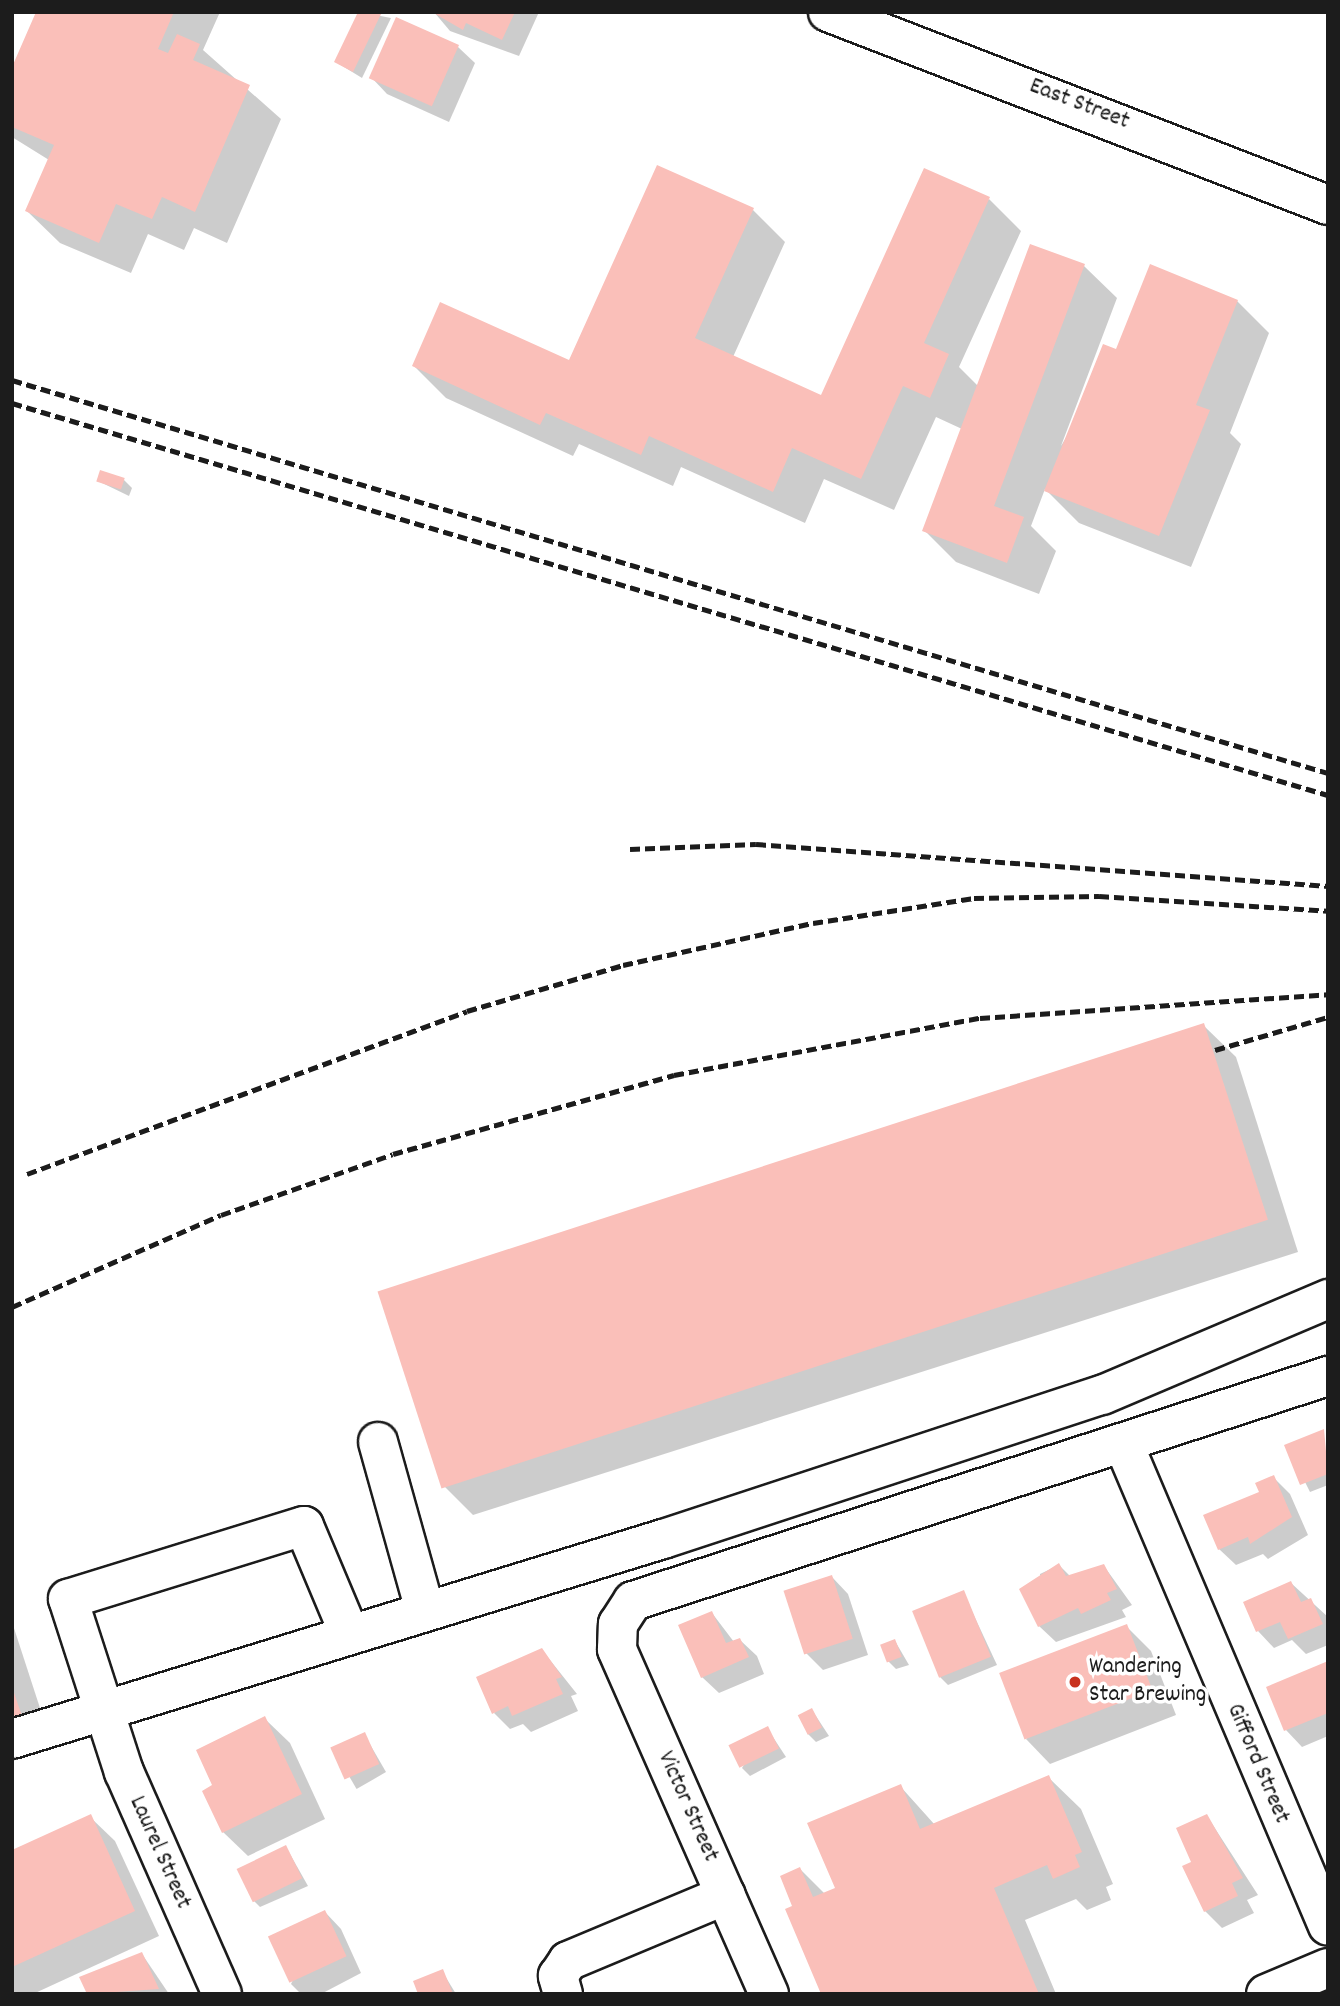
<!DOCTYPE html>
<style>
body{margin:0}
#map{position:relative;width:1340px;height:2006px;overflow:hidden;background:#fff;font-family:Dekko,sans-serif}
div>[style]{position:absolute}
.shadow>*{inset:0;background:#0003;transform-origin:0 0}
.building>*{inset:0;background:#fabfb9;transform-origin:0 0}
.roads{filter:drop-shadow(2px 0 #1c1c1c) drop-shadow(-2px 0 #1c1c1c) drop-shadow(0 2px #1c1c1c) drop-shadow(0 -2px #1c1c1c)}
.minor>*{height:38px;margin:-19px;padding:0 19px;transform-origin:19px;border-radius:19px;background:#fff}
.highway>*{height:38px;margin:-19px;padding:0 19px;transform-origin:19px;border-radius:19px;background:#fff}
.rail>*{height:5px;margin-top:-2.5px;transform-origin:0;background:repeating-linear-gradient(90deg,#1c1c1c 0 10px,transparent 0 15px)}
.dots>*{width:19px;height:19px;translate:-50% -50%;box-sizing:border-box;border:4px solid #fff;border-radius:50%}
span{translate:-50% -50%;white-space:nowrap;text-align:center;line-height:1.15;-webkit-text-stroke:7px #fff;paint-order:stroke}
.street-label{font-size:24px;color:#1c1c1c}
.poi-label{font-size:24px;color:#1c1c1c}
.left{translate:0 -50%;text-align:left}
.frame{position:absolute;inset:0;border:14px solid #1c1c1c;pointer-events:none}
</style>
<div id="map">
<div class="shadow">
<i style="clip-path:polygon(38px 12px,220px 12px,203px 50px,281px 119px,227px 243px,194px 228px,184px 250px,148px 234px,131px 273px,60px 243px,27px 211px,49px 160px,12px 137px,12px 71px)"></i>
<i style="clip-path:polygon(360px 12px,391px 18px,362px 78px,336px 62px)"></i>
<i style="clip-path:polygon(434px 12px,539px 12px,519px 56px,450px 31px)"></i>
<i style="clip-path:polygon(397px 19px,458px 47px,475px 63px,449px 122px,387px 94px,371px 77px)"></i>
<i style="clip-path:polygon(989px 199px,1021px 231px,959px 367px,978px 386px,1031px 246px,1084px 266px,1117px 298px,1061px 446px,1117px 352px,1237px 301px,1269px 333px,1230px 433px,1241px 444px,1191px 567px,1079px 523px,1045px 489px,1031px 526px,1056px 551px,1039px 594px,956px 562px,924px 530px,962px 429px,936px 417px,894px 510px,824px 479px,805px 523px,681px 467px,673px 486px,579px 444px,573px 456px,446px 398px,414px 366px,570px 362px,753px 210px,785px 242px,733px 357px,822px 398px)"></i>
<i style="clip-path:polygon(124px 480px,132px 488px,129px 496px,98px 481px)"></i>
<i style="clip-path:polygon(1203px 1025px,1236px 1057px,1298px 1252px,473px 1515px,441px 1483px)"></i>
<i style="clip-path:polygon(1323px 1431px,1328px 1485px,1310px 1492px,1287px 1446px)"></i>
<i style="clip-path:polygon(1273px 1477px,1290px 1494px,1308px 1535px,1268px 1559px,1263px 1554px,1236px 1565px,1219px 1549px)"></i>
<i style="clip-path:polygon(1059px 1565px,1070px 1576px,1104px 1566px,1132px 1605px,1122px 1610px,1126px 1617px,1056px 1642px,1039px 1626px,1040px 1574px)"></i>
<i style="clip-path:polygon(832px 1577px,848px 1594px,868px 1655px,823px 1670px,806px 1653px)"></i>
<i style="clip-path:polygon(1291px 1583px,1328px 1617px,1328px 1645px,1306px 1654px,1292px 1640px,1274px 1648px,1258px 1631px)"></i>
<i style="clip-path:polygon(963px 1592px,997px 1665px,948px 1685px,940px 1677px)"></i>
<i style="clip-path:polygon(712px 1613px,734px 1642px,740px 1640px,757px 1656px,764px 1674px,719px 1693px,702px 1677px)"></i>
<i style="clip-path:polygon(12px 1622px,53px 1748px,12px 1761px)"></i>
<i style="clip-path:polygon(1126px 1626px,1151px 1651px,1176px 1715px,1050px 1764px,1026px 1739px)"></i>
<i style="clip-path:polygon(895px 1641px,909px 1665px,896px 1669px,888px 1661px)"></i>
<i style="clip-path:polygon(542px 1650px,577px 1694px,571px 1696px,578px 1711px,531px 1732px,523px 1724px,510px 1729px,494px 1713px)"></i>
<i style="clip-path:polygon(1328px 1663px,1328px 1736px,1302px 1747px,1286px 1730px)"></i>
<i style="clip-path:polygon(812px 1710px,829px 1736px,816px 1742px,808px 1734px)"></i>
<i style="clip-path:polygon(265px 1719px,290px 1743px,325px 1819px,248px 1856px,223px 1832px,215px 1786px)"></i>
<i style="clip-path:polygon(767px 1728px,786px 1757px,750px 1776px,742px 1768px)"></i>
<i style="left:364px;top:1734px;width:44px;height:34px;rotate:60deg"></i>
<i style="clip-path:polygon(1048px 1777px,1081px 1809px,1113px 1884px,1106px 1887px,1111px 1900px,1087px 1910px,1076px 1899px,1025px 1920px,1056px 1994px,823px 1994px,795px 1907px,800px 1869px,825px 1894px,837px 1889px,900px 1786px,935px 1825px)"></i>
<i style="clip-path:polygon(1207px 1816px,1258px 1895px,1247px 1900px,1254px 1913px,1222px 1928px,1205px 1911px,1193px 1863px)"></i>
<i style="clip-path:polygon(90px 1817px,115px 1841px,159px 1936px,33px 1994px,12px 1994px,12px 1852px)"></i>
<i style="clip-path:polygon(286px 1847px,308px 1886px,260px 1907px,252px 1899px)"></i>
<i style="clip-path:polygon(325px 1912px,341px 1929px,361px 1973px,321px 1994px,301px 1994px,291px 1984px)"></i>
<i style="clip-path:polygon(142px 1954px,169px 1994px,89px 1994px)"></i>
<i style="clip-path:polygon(442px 1971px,456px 1994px,420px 1994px)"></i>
</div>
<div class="building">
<i style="clip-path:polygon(36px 12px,174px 12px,158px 49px,168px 53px,177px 34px,200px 44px,193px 60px,250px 85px,195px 212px,162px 197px,152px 219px,116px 204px,99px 243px,25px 211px,54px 145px,12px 127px,12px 67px)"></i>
<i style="clip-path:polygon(358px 12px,382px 12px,353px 72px,334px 62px)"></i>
<i style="clip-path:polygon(432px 12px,515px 12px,502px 40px,466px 23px,463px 30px)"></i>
<i style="left:396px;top:17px;width:69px;height:67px;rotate:24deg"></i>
<i style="clip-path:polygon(657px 165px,754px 208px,695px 338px,821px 395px,924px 168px,990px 197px,924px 343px,949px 354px,930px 398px,903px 386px,861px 479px,792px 448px,773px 492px,649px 436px,641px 455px,546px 413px,540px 425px,412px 366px,440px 302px,569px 360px)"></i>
<i style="clip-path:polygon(1030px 244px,1085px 264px,994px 506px,1024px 517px,1007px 563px,922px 531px)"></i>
<i style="clip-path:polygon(1150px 264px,1238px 300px,1196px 405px,1210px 410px,1159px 536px,1044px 491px,1103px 344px,1116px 349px)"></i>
<i style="left:100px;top:470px;width:26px;height:12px;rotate:18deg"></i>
<i style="left:1204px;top:1023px;width:207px;height:869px;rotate:72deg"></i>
<i style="clip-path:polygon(1324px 1429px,1328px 1474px,1300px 1485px,1284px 1445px)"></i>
<i style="clip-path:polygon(1274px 1475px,1292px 1517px,1250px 1544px,1248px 1537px,1218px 1550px,1203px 1515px,1259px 1492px,1255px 1483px)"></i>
<i style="clip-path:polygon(1059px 1563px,1066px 1576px,1104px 1564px,1117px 1589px,1107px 1593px,1111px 1600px,1081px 1614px,1078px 1608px,1038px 1627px,1019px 1589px)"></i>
<i style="left:832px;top:1575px;width:67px;height:51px;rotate:72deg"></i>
<i style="clip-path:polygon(1291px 1581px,1301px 1602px,1311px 1598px,1323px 1624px,1288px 1639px,1280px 1622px,1256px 1632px,1243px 1602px)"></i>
<i style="left:964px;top:1590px;width:72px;height:56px;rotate:68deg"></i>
<i style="clip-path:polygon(712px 1611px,726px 1643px,740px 1638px,749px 1657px,701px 1678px,678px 1625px)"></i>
<i style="left:1127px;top:1624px;width:71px;height:137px;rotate:69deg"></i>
<i style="left:895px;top:1639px;width:19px;height:16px;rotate:69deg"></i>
<i style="clip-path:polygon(542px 1648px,562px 1677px,556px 1679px,563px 1694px,512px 1716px,508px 1706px,492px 1714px,476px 1677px)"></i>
<i style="clip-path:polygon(1328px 1661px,1328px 1713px,1284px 1731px,1266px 1687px)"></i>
<i style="clip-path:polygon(12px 1687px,22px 1716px,12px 1719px)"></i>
<i style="left:812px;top:1708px;width:22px;height:16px;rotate:63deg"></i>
<i style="clip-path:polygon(265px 1716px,302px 1794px,222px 1833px,202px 1791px,212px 1785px,196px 1750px)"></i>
<i style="left:768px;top:1726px;width:25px;height:44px;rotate:64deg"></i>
<i style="left:365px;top:1732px;width:35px;height:38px;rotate:66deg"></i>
<i style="clip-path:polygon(1049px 1775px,1082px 1852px,1075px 1855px,1080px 1867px,1053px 1879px,1047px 1865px,994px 1888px,1039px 1994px,821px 1994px,785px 1909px,792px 1906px,780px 1876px,800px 1867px,813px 1897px,835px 1888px,807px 1823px,901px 1784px,920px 1829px)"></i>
<i style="clip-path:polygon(91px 1814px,135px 1911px,12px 1967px,12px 1850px)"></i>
<i style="clip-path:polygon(1207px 1814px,1243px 1878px,1232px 1883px,1238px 1896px,1204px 1912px,1182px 1866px,1191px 1862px,1176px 1828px)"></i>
<i style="left:286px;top:1845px;width:37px;height:55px;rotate:64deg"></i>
<i style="left:325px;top:1910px;width:51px;height:63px;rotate:65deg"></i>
<i style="clip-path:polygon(142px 1952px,159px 1989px,87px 1994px,79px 1977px)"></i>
<i style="clip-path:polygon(443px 1969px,453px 1994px,418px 1994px,413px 1981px)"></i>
</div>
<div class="roads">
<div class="minor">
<i style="left:828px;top:12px;width:536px;rotate:21.11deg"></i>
<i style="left:378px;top:1442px;width:174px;rotate:74.4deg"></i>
<i style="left:1124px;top:1445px;width:522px;rotate:67.02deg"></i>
<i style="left:12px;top:1739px;width:681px;rotate:-17.08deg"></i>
<i style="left:663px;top:1539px;width:462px;rotate:-18.2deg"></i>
<i style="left:1102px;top:1395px;width:246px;rotate:-23deg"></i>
<i style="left:222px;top:1994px;width:243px;rotate:-113.8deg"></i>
<i style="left:124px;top:1772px;width:182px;rotate:-107.9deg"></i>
<i style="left:68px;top:1599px;width:247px;rotate:-17.2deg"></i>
<i style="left:304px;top:1526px;width:116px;rotate:67.2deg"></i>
<i style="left:563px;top:1994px;width:19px;rotate:-106deg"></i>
<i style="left:558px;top:1976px;width:18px;rotate:-56deg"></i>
<i style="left:568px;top:1961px;width:171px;rotate:-22.7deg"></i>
<i style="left:769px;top:1994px;width:377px;rotate:-113.8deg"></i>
<i style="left:617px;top:1649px;width:25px;rotate:-88deg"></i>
<i style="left:618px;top:1624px;width:27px;rotate:-57deg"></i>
<i style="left:633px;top:1601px;width:731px;rotate:-17.94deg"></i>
</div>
<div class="highway">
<i style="left:1266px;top:1994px;width:67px;rotate:-22.8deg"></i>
</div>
</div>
<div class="rail">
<i style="left:12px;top:380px;width:1373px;rotate:16.63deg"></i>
<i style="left:12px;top:403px;width:1373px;rotate:16.59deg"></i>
<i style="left:630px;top:849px;width:126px;rotate:-2.3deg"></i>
<i style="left:756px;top:844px;width:574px;rotate:4.2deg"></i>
<i style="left:1215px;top:1050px;width:118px;rotate:-16.3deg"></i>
<i style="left:27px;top:1174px;width:469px;rotate:-20.3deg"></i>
<i style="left:467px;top:1011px;width:163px;rotate:-16.4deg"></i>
<i style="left:623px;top:965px;width:195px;rotate:-12.5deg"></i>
<i style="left:813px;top:923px;width:163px;rotate:-8.8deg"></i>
<i style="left:974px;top:898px;width:125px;rotate:-0.9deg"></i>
<i style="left:1099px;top:896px;width:229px;rotate:3.7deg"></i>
<i style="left:12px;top:1307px;width:228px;rotate:-23.8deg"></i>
<i style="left:221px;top:1215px;width:182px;rotate:-19.5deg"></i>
<i style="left:393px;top:1154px;width:292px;rotate:-15.7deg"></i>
<i style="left:674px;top:1075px;width:311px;rotate:-10.6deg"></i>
<i style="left:980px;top:1018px;width:349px;rotate:-3.9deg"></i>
</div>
<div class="dots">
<i style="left:1075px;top:1682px;background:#c8321e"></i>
</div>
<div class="street-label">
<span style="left:1079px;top:105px;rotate:21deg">East Street</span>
<span style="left:1257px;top:1764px;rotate:67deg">Gifford Street</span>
<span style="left:687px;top:1807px;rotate:66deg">Victor Street</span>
<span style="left:159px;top:1853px;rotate:66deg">Laurel Street</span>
</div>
<div class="poi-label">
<span class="left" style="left:1089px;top:1682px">Wandering<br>Star Brewing</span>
</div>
<div class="frame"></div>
</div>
